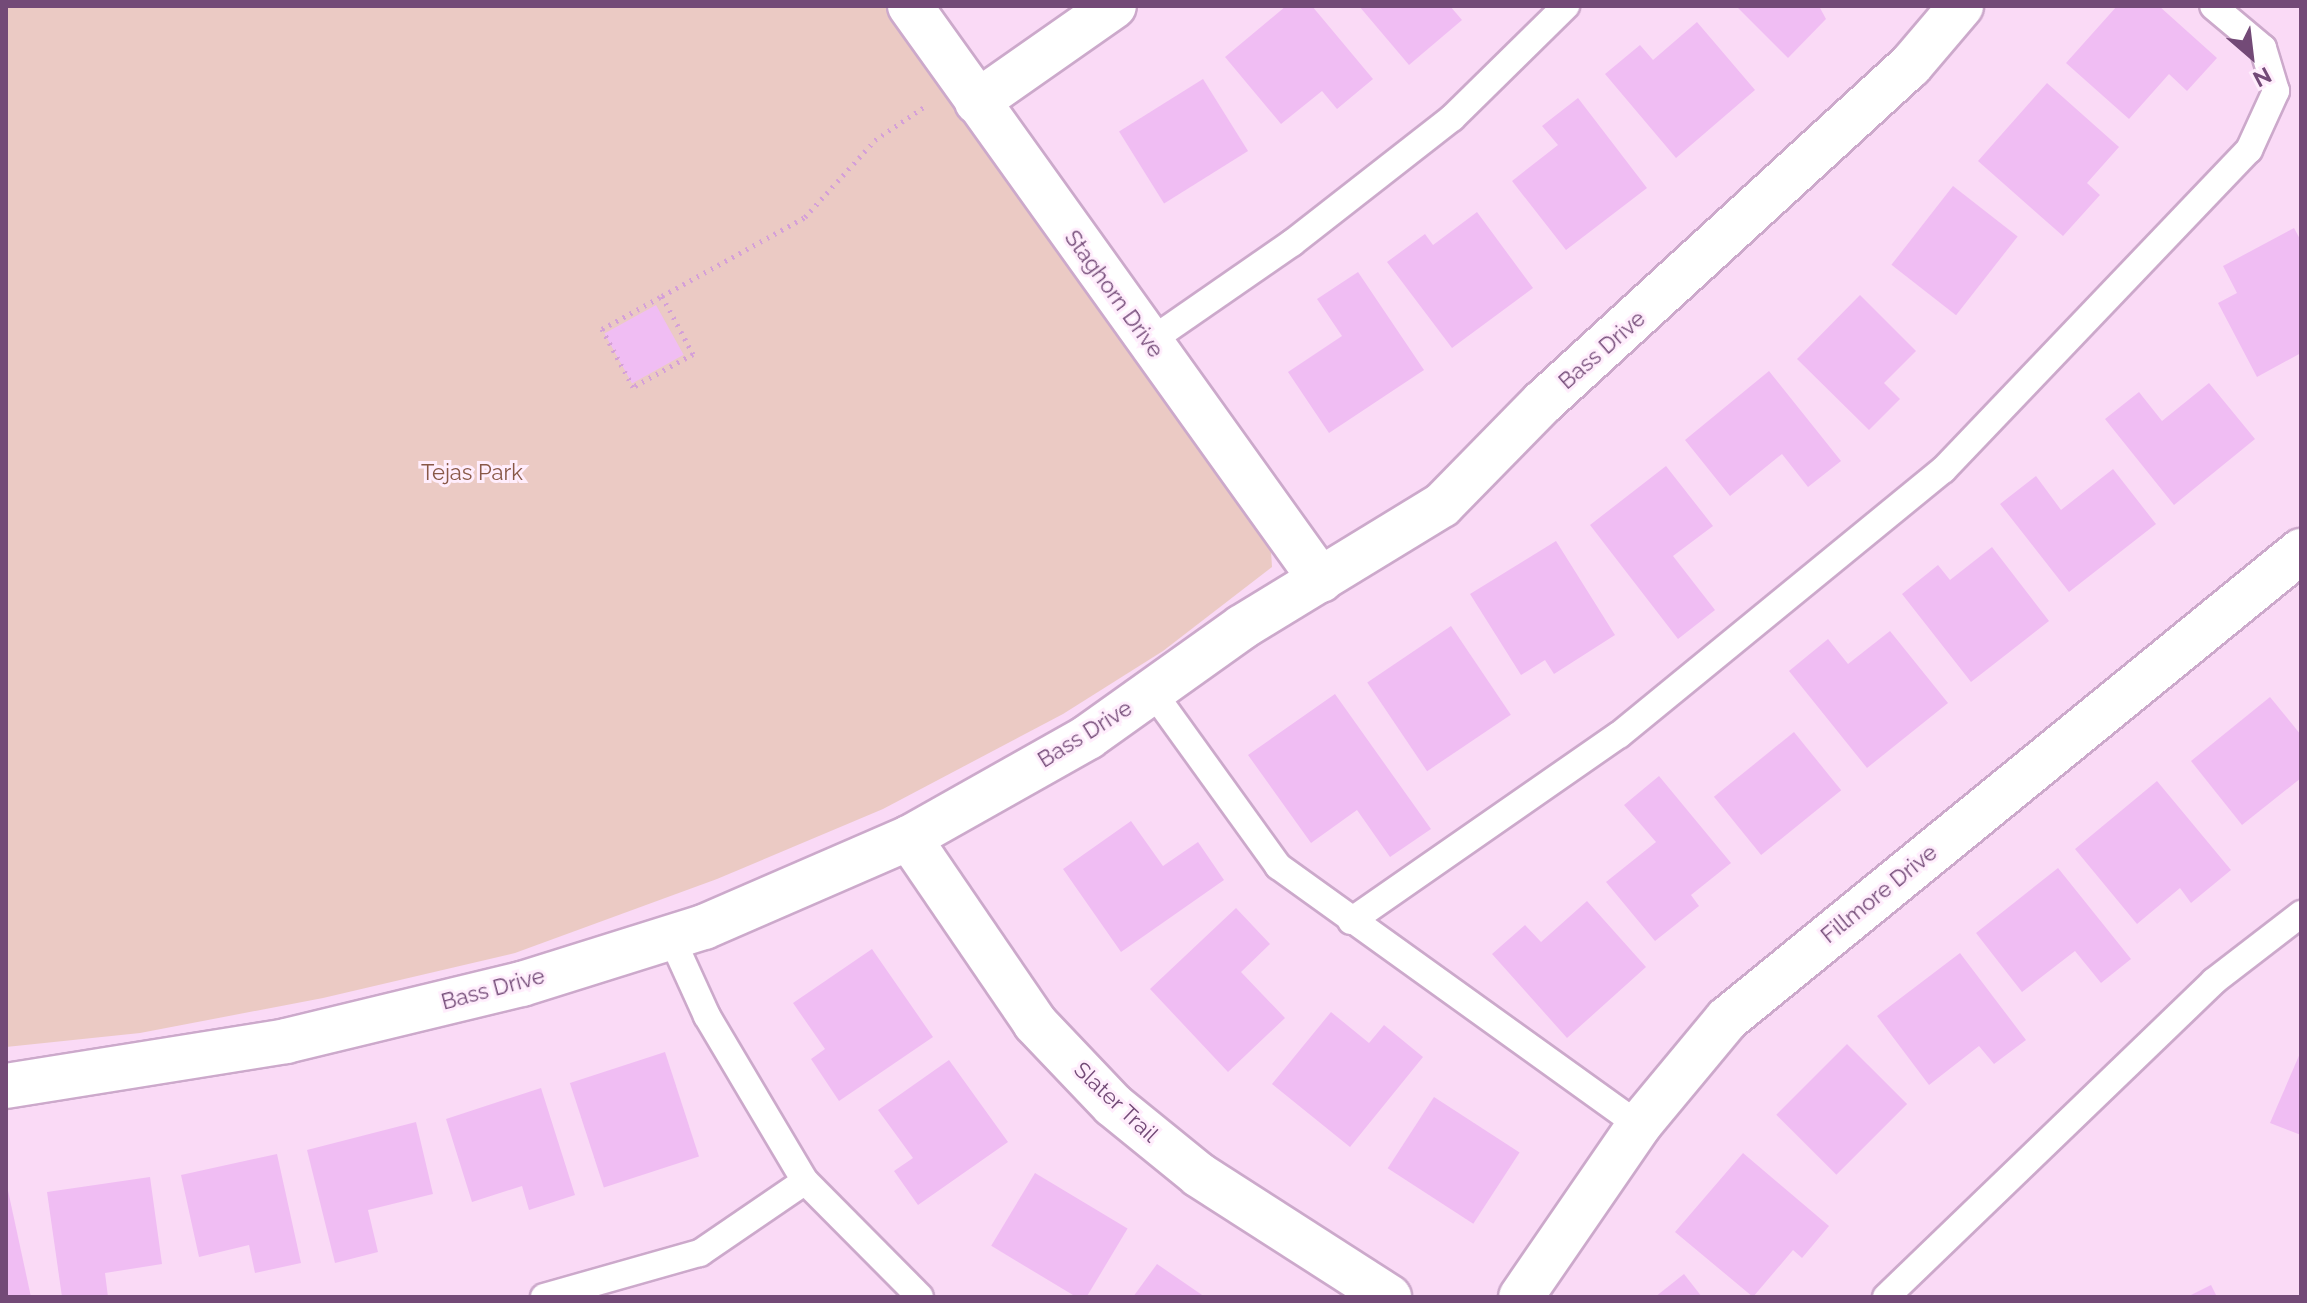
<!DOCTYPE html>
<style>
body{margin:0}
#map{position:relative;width:2307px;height:1303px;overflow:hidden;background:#fde6f9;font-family:Raleway,sans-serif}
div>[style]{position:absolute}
.residential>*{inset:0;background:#fadaf6;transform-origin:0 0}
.green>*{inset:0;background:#ebcac4}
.building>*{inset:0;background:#f0bdf3;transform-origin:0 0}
.path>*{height:5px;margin-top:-2.5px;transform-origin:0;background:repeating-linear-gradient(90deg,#d5a0d8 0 2px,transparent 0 8px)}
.roads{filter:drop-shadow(2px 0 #cca9cb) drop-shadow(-2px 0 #cca9cb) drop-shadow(0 2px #cca9cb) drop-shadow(0 -2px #cca9cb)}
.lane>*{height:26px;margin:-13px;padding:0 13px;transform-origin:13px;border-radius:13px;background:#fff}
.street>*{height:44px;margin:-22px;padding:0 22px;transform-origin:22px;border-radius:22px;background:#fff}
span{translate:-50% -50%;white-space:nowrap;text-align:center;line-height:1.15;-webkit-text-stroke:6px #ffedfc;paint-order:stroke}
.street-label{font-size:22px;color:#734a77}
.park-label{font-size:22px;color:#895847}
.frame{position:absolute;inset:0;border:8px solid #734a77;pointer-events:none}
.north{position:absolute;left:2211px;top:16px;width:80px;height:80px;-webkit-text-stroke:6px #ffedfc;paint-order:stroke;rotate:152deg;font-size:22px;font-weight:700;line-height:32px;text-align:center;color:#734a77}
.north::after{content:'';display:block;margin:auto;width:28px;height:36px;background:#734a77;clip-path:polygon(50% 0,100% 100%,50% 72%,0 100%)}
</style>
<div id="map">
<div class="residential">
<i style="left:6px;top:6px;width:2295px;height:1291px"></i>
</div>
<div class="green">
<i style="clip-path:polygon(6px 6px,887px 6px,1270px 536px,1272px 567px,1163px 651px,1063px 714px,883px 809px,717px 879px,515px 953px,323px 998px,140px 1033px,6px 1047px)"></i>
</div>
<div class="building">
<i style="clip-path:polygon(1286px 6px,1312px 6px,1373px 79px,1337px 109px,1322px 91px,1281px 124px,1225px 57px)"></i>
<i style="clip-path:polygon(1359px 6px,1450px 6px,1462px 20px,1409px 65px)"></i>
<i style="clip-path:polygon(1736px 6px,1819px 6px,1826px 19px,1788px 58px)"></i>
<i style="clip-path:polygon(2117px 6px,2159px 6px,2217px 58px,2187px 91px,2169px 74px,2129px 119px,2066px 63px)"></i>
<i style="clip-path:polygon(1697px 22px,1755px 90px,1676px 158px,1605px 74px,1640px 45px,1653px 60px)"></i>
<i style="left:1203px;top:79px;width:85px;height:99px;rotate:58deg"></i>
<i style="clip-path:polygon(2047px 83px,2119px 147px,2087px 183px,2100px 195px,2063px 236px,1978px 161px)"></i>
<i style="clip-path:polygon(1578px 98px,1647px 188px,1566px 250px,1512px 181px,1558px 145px,1542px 126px)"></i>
<i style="left:1953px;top:186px;width:82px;height:100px;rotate:38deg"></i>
<i style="clip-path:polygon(1477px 212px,1533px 288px,1452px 348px,1387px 262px,1425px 234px,1433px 245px)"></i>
<i style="clip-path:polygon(2294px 228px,2301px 241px,2301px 353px,2257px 377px,2218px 303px,2237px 293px,2223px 266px)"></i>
<i style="clip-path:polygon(1358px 272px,1424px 370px,1329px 433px,1288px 372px,1342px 336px,1317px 299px)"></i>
<i style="clip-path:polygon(1860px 295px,1916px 351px,1884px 383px,1900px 399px,1869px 430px,1797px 359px)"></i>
<i style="left:656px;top:305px;width:57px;height:59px;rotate:61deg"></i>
<i style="clip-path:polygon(1769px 371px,1841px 461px,1808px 487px,1782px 454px,1730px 496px,1685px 440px)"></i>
<i style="clip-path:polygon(2209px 383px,2255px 439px,2174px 505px,2105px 419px,2139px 392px,2162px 421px)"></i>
<i style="clip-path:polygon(1666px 466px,1713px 526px,1673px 556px,1715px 610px,1678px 639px,1590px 525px)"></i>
<i style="clip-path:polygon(2113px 469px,2156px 524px,2069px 592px,2000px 504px,2036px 476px,2061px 510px)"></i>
<i style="clip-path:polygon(1556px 541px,1615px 635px,1554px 674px,1545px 660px,1521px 675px,1470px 594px)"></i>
<i style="clip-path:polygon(1992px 547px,2049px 621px,1971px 682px,1902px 594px,1938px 565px,1950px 580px)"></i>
<i style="left:1451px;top:626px;width:107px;height:101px;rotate:56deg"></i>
<i style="clip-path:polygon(1890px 631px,1948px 703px,1867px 768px,1789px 671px,1828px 639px,1848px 664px)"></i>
<i style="clip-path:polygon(1335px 694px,1431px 829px,1390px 857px,1357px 810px,1311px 843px,1248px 755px)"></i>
<i style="clip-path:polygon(2270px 697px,2301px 735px,2301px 778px,2242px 825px,2191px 761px)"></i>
<i style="left:1794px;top:732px;width:75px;height:103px;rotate:51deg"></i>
<i style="clip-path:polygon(1659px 776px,1731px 863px,1691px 895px,1699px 906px,1655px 941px,1606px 882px,1656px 842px,1624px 805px)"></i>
<i style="clip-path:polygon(2157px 781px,2231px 870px,2191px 903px,2180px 888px,2137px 924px,2075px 849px)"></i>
<i style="clip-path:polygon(1131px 821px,1163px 866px,1198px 842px,1224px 880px,1121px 952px,1063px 869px)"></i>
<i style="clip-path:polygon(2058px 868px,2131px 959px,2101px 983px,2075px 951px,2022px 992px,1976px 933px)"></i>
<i style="clip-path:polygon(1587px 901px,1646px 967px,1567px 1038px,1492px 954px,1525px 925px,1541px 942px)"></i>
<i style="clip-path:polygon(1236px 908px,1270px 944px,1241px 972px,1285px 1018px,1228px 1072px,1150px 989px)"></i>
<i style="clip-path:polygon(872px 949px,933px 1037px,839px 1101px,811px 1059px,825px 1049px,793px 1003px)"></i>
<i style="clip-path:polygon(1960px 953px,2026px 1040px,1994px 1064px,1979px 1046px,1929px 1085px,1877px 1016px)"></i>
<i style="clip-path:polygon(1331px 1012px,1369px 1043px,1384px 1025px,1423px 1057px,1350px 1147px,1272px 1084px)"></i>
<i style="left:1847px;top:1044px;width:85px;height:100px;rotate:45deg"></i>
<i style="clip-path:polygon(2301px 1051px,2301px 1135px,2270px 1123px)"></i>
<i style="left:665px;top:1052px;width:110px;height:100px;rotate:72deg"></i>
<i style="clip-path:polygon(949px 1060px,1008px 1142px,918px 1205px,894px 1171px,913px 1158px,878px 1110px)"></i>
<i style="clip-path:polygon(541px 1088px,575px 1195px,529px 1210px,522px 1186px,472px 1202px,446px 1119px)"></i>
<i style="left:1434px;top:1097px;width:102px;height:85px;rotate:33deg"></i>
<i style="clip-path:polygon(416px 1122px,433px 1194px,368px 1210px,378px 1252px,335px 1263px,307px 1150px)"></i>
<i style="clip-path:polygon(1743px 1153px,1829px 1226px,1802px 1258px,1793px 1250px,1753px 1297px,1675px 1232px)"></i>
<i style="clip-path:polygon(277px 1154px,301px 1263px,255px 1273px,249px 1245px,199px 1257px,181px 1175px)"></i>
<i style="left:1035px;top:1173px;width:108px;height:85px;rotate:31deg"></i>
<i style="clip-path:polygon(150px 1177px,162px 1264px,105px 1273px,108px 1297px,62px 1297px,47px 1192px)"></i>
<i style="clip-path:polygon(7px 1186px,31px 1297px,6px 1297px)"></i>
<i style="clip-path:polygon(1157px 1264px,1205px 1297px,1133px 1297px)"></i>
<i style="clip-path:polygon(1684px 1274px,1702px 1297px,1655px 1297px)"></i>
<i style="clip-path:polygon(2211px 1285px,2217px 1297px,2187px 1297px)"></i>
</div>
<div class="path">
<i style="left:662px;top:296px;width:66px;rotate:61.9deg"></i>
<i style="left:693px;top:354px;width:68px;rotate:151.2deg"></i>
<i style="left:633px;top:387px;width:66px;rotate:-118.1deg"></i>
<i style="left:602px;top:329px;width:68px;rotate:-28.8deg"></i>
<i style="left:662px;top:296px;width:163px;rotate:-28.9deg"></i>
<i style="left:805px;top:217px;width:104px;rotate:-47.7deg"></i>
<i style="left:875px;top:140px;width:59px;rotate:-34deg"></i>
</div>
<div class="roads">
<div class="lane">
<i style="left:1149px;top:342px;width:174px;rotate:-34.7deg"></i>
<i style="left:1292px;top:243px;width:203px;rotate:-38deg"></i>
<i style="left:1452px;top:118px;width:160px;rotate:-44.5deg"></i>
<i style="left:1152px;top:691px;width:216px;rotate:54.2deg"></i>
<i style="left:1278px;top:866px;width:444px;rotate:35.7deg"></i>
<i style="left:1351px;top:921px;width:326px;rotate:-34.8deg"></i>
<i style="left:1619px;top:735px;width:419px;rotate:-39.3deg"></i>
<i style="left:1943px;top:470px;width:443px;rotate:-46.3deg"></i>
<i style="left:2249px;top:150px;width:65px;rotate:-65.4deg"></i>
<i style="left:2276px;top:91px;width:45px;rotate:-106.8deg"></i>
<i style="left:2263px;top:48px;width:65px;rotate:-140deg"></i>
<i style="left:671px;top:937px;width:87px;rotate:65.5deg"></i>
<i style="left:707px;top:1016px;width:192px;rotate:59.3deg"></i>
<i style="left:805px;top:1181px;width:163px;rotate:45.2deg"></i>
<i style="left:544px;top:1297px;width:162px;rotate:-15.8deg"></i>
<i style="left:700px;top:1253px;width:127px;rotate:-34.4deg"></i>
<i style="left:1886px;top:1297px;width:455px;rotate:-43.9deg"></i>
<i style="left:2214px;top:981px;width:110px;rotate:-37.6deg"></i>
</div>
<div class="street">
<i style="left:910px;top:6px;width:706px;rotate:54.4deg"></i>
<i style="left:977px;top:102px;width:167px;rotate:-35deg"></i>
<i style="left:909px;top:838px;width:224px;rotate:55.7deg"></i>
<i style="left:1035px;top:1023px;width:113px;rotate:46.4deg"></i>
<i style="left:1113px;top:1105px;width:111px;rotate:39.1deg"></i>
<i style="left:1199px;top:1175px;width:226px;rotate:32.7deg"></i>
<i style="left:6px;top:1086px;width:284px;rotate:-9.1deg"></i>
<i style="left:286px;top:1041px;width:243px;rotate:-13.6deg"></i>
<i style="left:522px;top:984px;width:191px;rotate:-17.4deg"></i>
<i style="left:704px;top:927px;width:223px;rotate:-23.5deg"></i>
<i style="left:909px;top:838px;width:206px;rotate:-29.4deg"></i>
<i style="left:1088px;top:737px;width:189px;rotate:-35.5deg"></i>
<i style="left:1242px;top:627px;width:234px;rotate:-31.4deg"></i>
<i style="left:1442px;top:505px;width:144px;rotate:-45.6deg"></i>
<i style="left:1543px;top:402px;width:498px;rotate:-42.5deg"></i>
<i style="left:1910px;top:66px;width:79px;rotate:-49.6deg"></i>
<i style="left:1521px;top:1297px;width:209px;rotate:-55.5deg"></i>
<i style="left:1639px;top:1125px;width:138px;rotate:-50.3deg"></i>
<i style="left:1727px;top:1019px;width:741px;rotate:-39.19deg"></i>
</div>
</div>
<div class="street-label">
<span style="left:1114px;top:294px;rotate:54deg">Staghorn Drive</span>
<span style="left:1602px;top:350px;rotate:-41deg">Bass Drive</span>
<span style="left:1085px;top:734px;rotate:-32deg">Bass Drive</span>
<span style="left:1879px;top:894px;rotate:-39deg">Fillmore Drive</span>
<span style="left:493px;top:989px;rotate:-15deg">Bass Drive</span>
<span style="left:1116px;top:1102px;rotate:43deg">Slater Trail</span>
</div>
<div class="park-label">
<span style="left:472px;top:473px">Tejas Park</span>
</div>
<div class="frame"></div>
<div class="north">N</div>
</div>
